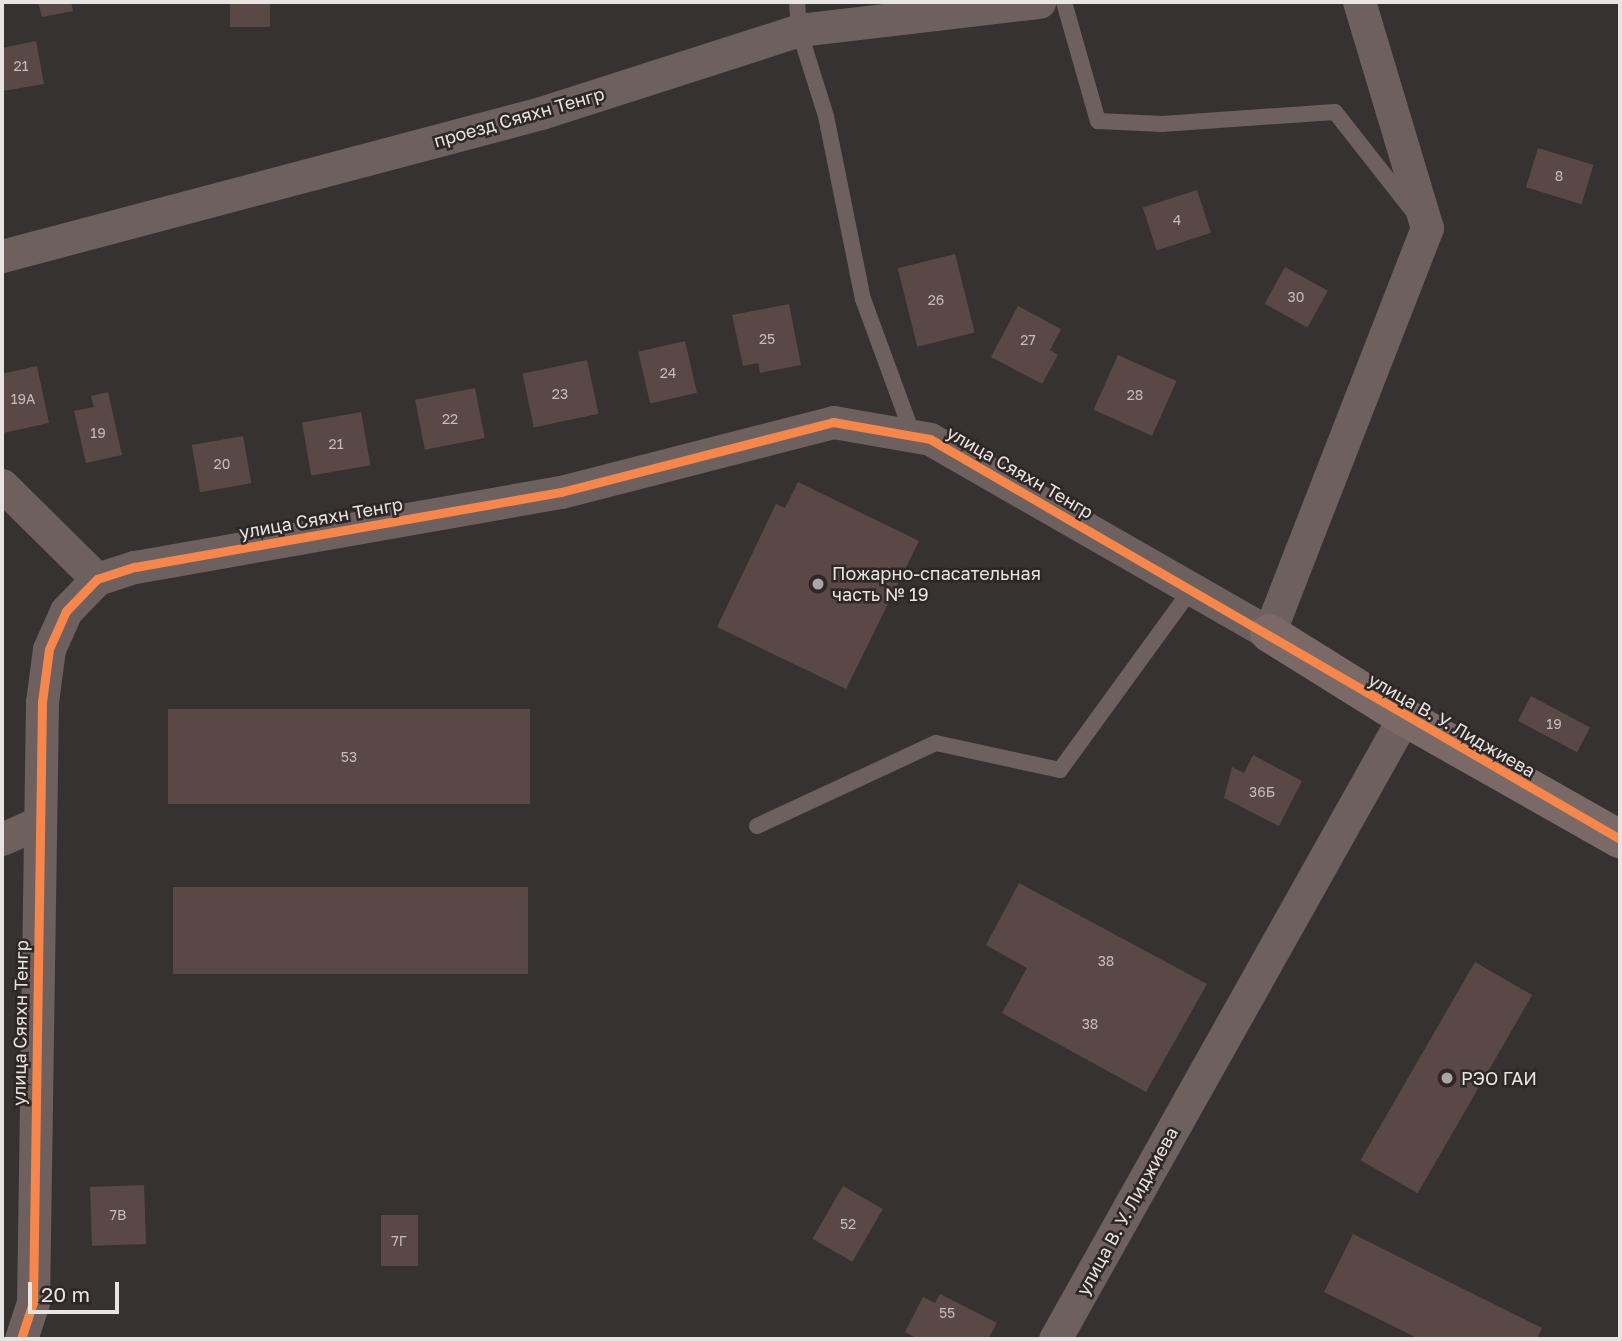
<!DOCTYPE html>
<meta charset="utf-8">
<style>
body{margin:0}
#map{position:relative;width:1622px;height:1341px;overflow:hidden;background:#363232;font-family:"Golos Text",sans-serif}
div>[style]{position:absolute}
.building>*{inset:0;background:#5a4846;transform-origin:0 0}
.lane>*{height:16px;margin:-8px;padding:0 8px;transform-origin:8px;border-radius:8px;background:#6d605e}
.street>*{height:33px;margin:-16.5px;padding:0 16.5px;transform-origin:16.5px;border-radius:16.5px;background:#6d605e}
.secondary>*{height:38px;margin:-19px;padding:0 19px;transform-origin:19px;border-radius:19px;background:#7a6967}
.cycleway>*{height:9px;margin:-4.5px;padding:0 4.5px;transform-origin:4.5px;border-radius:4.5px;background:#f5874c}
.dots>*{width:19px;height:19px;translate:-50% -50%;box-sizing:border-box;border:4px solid #2e2726;border-radius:50%}
span{translate:-50% -50%;white-space:nowrap;text-align:center;line-height:1.15;-webkit-text-stroke:5px #2e2726;paint-order:stroke}
.number-label{font-size:14px;color:#c4bdbc}
.number-label span{-webkit-text-stroke-width:0}
.street-label{font-size:18px;color:#e8e4e3}
.poi-label{font-size:18px;color:#e8e4e3}
.left{translate:0 -50%;text-align:left}
.frame{position:absolute;inset:0;border:4px solid #e8e4e3;pointer-events:none}
.scale{position:absolute;left:28px;top:1282px;width:91px;height:32px;box-sizing:border-box;border:4px solid #e8e4e3;border-top:0;padding-left:9px;font-size:21px;line-height:24px;white-space:nowrap;color:#e8e4e3;-webkit-text-stroke:5px #2e2726;paint-order:stroke}
</style>
<div id="map">
<div class="building">
<i style="clip-path:polygon(38px 2px,71px 2px,73px 11px,42px 17px)"></i>
<i style="left:230px;top:2px;width:40px;height:25px"></i>
<i style="clip-path:polygon(36px 41px,44px 84px,3px 91px,2px 48px)"></i>
<i style="left:1538px;top:148px;width:58px;height:41px;rotate:17deg"></i>
<i style="left:1197px;top:190px;width:45px;height:57px;rotate:72deg"></i>
<i style="left:955px;top:254px;width:81px;height:59px;rotate:76deg"></i>
<i style="left:1285px;top:267px;width:49px;height:42px;rotate:29deg"></i>
<i style="clip-path:polygon(789px 304px,801px 365px,760px 373px,758px 363px,743px 366px,732px 315px)"></i>
<i style="clip-path:polygon(1018px 306px,1061px 329px,1050px 350px,1058px 355px,1042px 384px,991px 357px)"></i>
<i style="left:685px;top:341px;width:53px;height:48px;rotate:77deg"></i>
<i style="left:1118px;top:355px;width:64px;height:60px;rotate:24deg"></i>
<i style="left:587px;top:360px;width:55px;height:66px;rotate:78deg"></i>
<i style="clip-path:polygon(37px 366px,49px 423px,3px 433px,2px 374px)"></i>
<i style="left:475px;top:388px;width:51px;height:61px;rotate:79deg"></i>
<i style="clip-path:polygon(108px 392px,122px 455px,86px 463px,74px 411px,94px 407px,91px 396px)"></i>
<i style="left:361px;top:412px;width:54px;height:60px;rotate:80deg"></i>
<i style="left:243px;top:436px;width:48px;height:52px;rotate:80deg"></i>
<i style="clip-path:polygon(798px 482px,919px 541px,846px 689px,717px 627px,776px 504px,785px 508px)"></i>
<i style="left:1531px;top:696px;width:67px;height:28px;rotate:28deg"></i>
<i style="left:530px;top:709px;width:95px;height:362px;rotate:90deg"></i>
<i style="clip-path:polygon(1253px 755px,1302px 781px,1279px 826px,1224px 798px,1232px 767px,1244px 773px)"></i>
<i style="clip-path:polygon(1019px 883px,1207px 984px,1146px 1092px,1002px 1013px,1027px 968px,986px 945px)"></i>
<i style="left:528px;top:887px;width:87px;height:355px;rotate:90deg"></i>
<i style="left:1475px;top:962px;width:66px;height:229px;rotate:30deg"></i>
<i style="left:144px;top:1185px;width:59px;height:54px;rotate:88deg"></i>
<i style="left:843px;top:1186px;width:46px;height:61px;rotate:30deg"></i>
<i style="left:381px;top:1215px;width:37px;height:51px"></i>
<i style="clip-path:polygon(1353px 1234px,1542px 1328px,1537px 1339px,1419px 1339px,1324px 1292px)"></i>
<i style="clip-path:polygon(940px 1294px,997px 1323px,988px 1339px,918px 1339px,905px 1332px,923px 1297px,935px 1303px)"></i>
</div>
<div class="lane">
<i style="left:797px;top:2px;width:28px;rotate:86deg"></i>
<i style="left:799px;top:30px;width:90px;rotate:72.6deg"></i>
<i style="left:826px;top:116px;width:187px;rotate:78.6deg"></i>
<i style="left:863px;top:299px;width:146px;rotate:69.9deg"></i>
<i style="left:1064px;top:2px;width:124px;rotate:74.1deg"></i>
<i style="left:1098px;top:121px;width:64px;rotate:2.7deg"></i>
<i style="left:1162px;top:124px;width:173px;rotate:-4deg"></i>
<i style="left:1335px;top:112px;width:125px;rotate:51.8deg"></i>
<i style="left:757px;top:826px;width:197px;rotate:-24.9deg"></i>
<i style="left:936px;top:743px;width:127px;rotate:12.3deg"></i>
<i style="left:1060px;top:770px;width:225px;rotate:-54deg"></i>
</div>
<div class="street">
<i style="left:2px;top:256px;width:558px;rotate:-14.86deg"></i>
<i style="left:541px;top:113px;width:271px;rotate:-17.8deg"></i>
<i style="left:799px;top:30px;width:242px;rotate:-6.7deg"></i>
<i style="left:2px;top:485px;width:134px;rotate:44.7deg"></i>
<i style="left:2px;top:839px;width:39px;rotate:-24deg"></i>
<i style="left:21px;top:1339px;width:38px;rotate:-72deg"></i>
<i style="left:33px;top:1303px;width:601px;rotate:-89.14deg"></i>
<i style="left:42px;top:702px;width:53px;rotate:-82.5deg"></i>
<i style="left:49px;top:649px;width:42px;rotate:-65.9deg"></i>
<i style="left:66px;top:611px;width:45px;rotate:-45.9deg"></i>
<i style="left:97px;top:579px;width:40px;rotate:-18deg"></i>
<i style="left:135px;top:567px;width:433px;rotate:-10deg"></i>
<i style="left:561px;top:492px;width:281px;rotate:-14.4deg"></i>
<i style="left:833px;top:422px;width:98px;rotate:9.9deg"></i>
<i style="left:930px;top:439px;width:391px;rotate:29.8deg"></i>
<i style="left:1269px;top:633px;width:435px;rotate:-68.7deg"></i>
<i style="left:1427px;top:228px;width:236px;rotate:-106.7deg"></i>
<i style="left:1055px;top:1339px;width:713px;rotate:-60.7deg"></i>
</div>
<div class="secondary">
<i style="left:1269px;top:633px;width:159px;rotate:31.9deg"></i>
<i style="left:1404px;top:717px;width:248px;rotate:29.5deg"></i>
</div>
<div class="cycleway">
<i style="left:21px;top:1339px;width:38px;rotate:-72deg"></i>
<i style="left:33px;top:1303px;width:601px;rotate:-89.14deg"></i>
<i style="left:42px;top:702px;width:53px;rotate:-82.5deg"></i>
<i style="left:49px;top:649px;width:42px;rotate:-65.9deg"></i>
<i style="left:66px;top:611px;width:45px;rotate:-45.9deg"></i>
<i style="left:97px;top:579px;width:40px;rotate:-18deg"></i>
<i style="left:135px;top:567px;width:433px;rotate:-10deg"></i>
<i style="left:561px;top:492px;width:281px;rotate:-14.4deg"></i>
<i style="left:833px;top:422px;width:98px;rotate:9.9deg"></i>
<i style="left:930px;top:439px;width:798px;rotate:30.1deg"></i>
</div>
<div class="dots">
<i style="left:818px;top:584px;background:#aaa6a5"></i>
<i style="left:1447px;top:1078px;background:#aaa6a5"></i>
</div>
<div class="number-label">
<span style="left:21px;top:66px">21</span>
<span style="left:1559px;top:176px">8</span>
<span style="left:1177px;top:220px">4</span>
<span style="left:1296px;top:297px">30</span>
<span style="left:936px;top:300px">26</span>
<span style="left:767px;top:339px">25</span>
<span style="left:1028px;top:340px">27</span>
<span style="left:668px;top:373px">24</span>
<span style="left:560px;top:394px">23</span>
<span style="left:1135px;top:395px">28</span>
<span style="left:23px;top:399px">19А</span>
<span style="left:450px;top:419px">22</span>
<span style="left:98px;top:433px">19</span>
<span style="left:336px;top:444px">21</span>
<span style="left:222px;top:464px">20</span>
<span style="left:1554px;top:724px">19</span>
<span style="left:349px;top:757px">53</span>
<span style="left:1262px;top:792px">36Б</span>
<span style="left:1106px;top:961px">38</span>
<span style="left:1090px;top:1024px">38</span>
<span style="left:118px;top:1215px">7В</span>
<span style="left:848px;top:1224px">52</span>
<span style="left:399px;top:1241px">7Г</span>
<span style="left:947px;top:1313px">55</span>
</div>
<div class="street-label">
<span style="left:519px;top:117px;rotate:-16deg">проезд Сяяхн Тенгр</span>
<span style="left:1020px;top:472px;rotate:30deg">улица Сяяхн Тенгр</span>
<span style="left:321px;top:518px;rotate:-10deg">улица Сяяхн Тенгр</span>
<span style="left:1452px;top:725px;rotate:30deg">улица В. У. Лиджиева</span>
<span style="left:20px;top:1023px;rotate:-89deg">улица Сяяхн Тенгр</span>
<span style="left:1127px;top:1211px;rotate:-61deg">улица В. У. Лиджиева</span>
</div>
<div class="poi-label">
<span class="left" style="left:832px;top:584px">Пожарно-спасательная<br>часть № 19</span>
<span class="left" style="left:1461px;top:1078px">РЭО ГАИ</span>
</div>
<div class="frame"></div>
<div class="scale">20 m</div>
</div>
